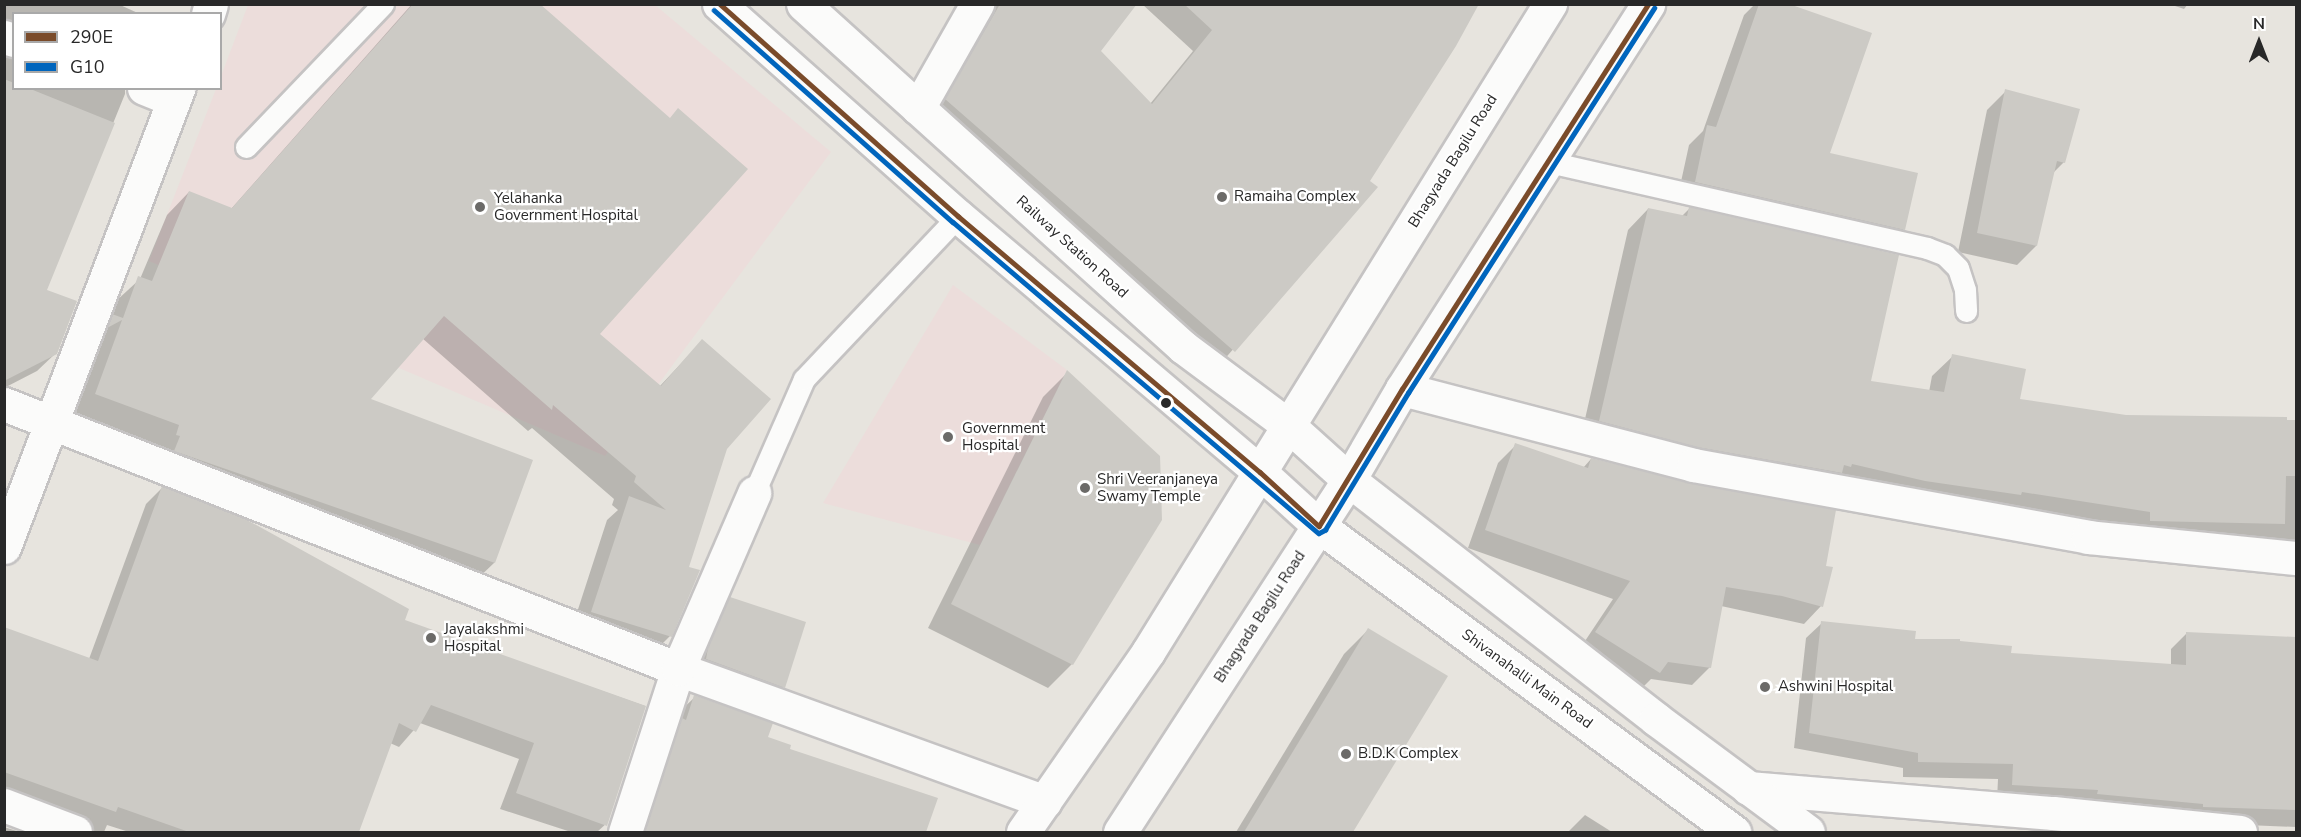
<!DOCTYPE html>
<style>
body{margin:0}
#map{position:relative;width:2301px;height:837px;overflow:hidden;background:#e7e4de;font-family:"Nunito Sans",sans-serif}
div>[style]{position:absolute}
.medical>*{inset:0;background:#ecdddb}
.shadow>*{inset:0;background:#0003}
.building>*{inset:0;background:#cccac5}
.roads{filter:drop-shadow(2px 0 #c5c3c3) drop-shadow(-2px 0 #c5c3c3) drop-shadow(0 2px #c5c3c3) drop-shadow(0 -2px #c5c3c3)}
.lane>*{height:21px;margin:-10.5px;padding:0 10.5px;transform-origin:10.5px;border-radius:10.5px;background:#fbfbfa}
.street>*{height:33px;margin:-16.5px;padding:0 16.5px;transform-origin:16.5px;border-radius:16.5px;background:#fbfbfa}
.secondary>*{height:33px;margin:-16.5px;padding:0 16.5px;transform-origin:16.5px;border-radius:16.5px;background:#fbfbfa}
.bus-1>*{height:4.5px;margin:-2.25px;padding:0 2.25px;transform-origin:2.25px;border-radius:2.25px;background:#7a4b2a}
.bus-2>*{height:4.5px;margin:-2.25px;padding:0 2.25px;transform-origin:2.25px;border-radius:2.25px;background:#0065bd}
.dots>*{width:16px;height:16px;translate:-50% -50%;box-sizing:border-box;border:3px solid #fff;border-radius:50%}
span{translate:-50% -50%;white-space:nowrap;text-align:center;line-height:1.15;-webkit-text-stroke:4.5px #fff;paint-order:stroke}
.street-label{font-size:15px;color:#282828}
.poi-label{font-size:15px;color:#282828}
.left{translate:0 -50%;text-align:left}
.frame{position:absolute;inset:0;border:6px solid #282828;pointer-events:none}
.legend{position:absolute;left:12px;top:12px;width:210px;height:78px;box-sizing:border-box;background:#fff;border:2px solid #a9a9a9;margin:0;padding:8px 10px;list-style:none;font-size:18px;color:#282828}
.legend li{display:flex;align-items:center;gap:12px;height:30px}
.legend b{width:30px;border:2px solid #a9a9a9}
.north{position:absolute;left:2229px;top:12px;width:60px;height:60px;-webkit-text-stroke:4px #fff;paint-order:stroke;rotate:0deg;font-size:16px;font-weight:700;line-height:24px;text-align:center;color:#282828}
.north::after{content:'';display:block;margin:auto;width:21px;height:27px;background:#282828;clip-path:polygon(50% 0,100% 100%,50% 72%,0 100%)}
</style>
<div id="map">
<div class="medical">
<i style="clip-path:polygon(248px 5px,655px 5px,831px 152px,605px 456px,149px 261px,216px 89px,220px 88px,221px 76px)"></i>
<i style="clip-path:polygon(953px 285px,1067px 370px,980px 545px,823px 503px)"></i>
</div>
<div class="shadow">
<i style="clip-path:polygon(4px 4px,118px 4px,140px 14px,14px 14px,14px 52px,4px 42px)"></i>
<i style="clip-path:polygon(412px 4px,538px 4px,598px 334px,660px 386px,702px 341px,725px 448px,687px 568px,670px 636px,648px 658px,570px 634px,607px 520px,618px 510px,612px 505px,614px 499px,532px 428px,528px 431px,422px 338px,368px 400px,531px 461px,494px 563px,471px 585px,73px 416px,101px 341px,86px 348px,90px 338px,109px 319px,116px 301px,140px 279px,167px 215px,189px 192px,231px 209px)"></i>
<i style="clip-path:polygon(976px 4px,1135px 4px,1099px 51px,1150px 104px,1193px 51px,1142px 4px,1477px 4px,1368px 182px,1376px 187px,1214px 371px,926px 119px)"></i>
<i style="clip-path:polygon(1755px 4px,1784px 4px,1828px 154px,1904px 229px,1885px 248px,1677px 200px,1689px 145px,1703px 131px,1744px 15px)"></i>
<i style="clip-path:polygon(2169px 4px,2188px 4px,2184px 9px)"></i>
<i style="clip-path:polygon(4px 57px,14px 59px,14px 88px,125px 88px,125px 94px,45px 291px,56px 353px,37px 371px,4px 388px)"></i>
<i style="clip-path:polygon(2006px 91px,2064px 162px,2053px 173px,2036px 246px,2017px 265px,1958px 252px,1987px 110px)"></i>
<i style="clip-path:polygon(1648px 209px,1681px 217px,1689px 209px,1869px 382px,1929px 392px,1932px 376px,1953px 356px,2018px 400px,2126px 416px,2296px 422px,2296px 544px,2130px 541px,1580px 441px,1628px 230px)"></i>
<i style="clip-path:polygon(1067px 373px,1072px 664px,1048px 688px,928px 628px,1043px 397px)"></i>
<i style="clip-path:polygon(1516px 445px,1583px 468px,1591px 459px,1824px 567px,1821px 606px,1804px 624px,1721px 606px,1710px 667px,1692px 685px,1651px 679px,1641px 689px,1579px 650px,1613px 599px,1468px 548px,1498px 463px)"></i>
<i style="clip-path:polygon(162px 488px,403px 621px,645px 706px,607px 823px,597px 832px,571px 832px,500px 809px,519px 759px,420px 723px,399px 747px,390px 743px,357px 832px,129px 832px,107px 825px,104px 832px,68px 832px,4px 809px,4px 629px,89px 659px,146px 504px)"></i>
<i style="clip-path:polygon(730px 598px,783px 687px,768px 702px,692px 674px,715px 613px)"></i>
<i style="clip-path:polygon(1822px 623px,1913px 640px,1959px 643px,2010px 654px,2171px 665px,2171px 649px,2186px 634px,2296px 639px,2296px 831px,2296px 827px,2151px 821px,1997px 800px,1998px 779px,1903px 777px,1903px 768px,1794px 748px,1806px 638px)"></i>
<i style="clip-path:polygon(1368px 630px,1446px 677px,1352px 832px,1236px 832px,1344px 654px)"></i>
<i style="clip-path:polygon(695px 697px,788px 749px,936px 799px,924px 832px,676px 832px,652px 824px,648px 832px,634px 832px,677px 714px)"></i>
<i style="clip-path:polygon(1585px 815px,1612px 832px,1568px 832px)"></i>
<i style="clip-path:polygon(4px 827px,20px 832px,4px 832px)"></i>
</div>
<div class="building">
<i style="clip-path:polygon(413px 4px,540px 4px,670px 118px,678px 108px,748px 169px,600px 334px,661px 386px,702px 339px,771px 399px,727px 449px,689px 567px,700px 570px,672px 637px,591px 612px,629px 496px,666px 510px,634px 482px,636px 476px,553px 405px,552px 410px,444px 316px,371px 399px,533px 460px,495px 563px,174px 451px,180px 436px,176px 435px,179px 425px,95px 394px,122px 320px,107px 328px,112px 314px,123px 318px,138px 276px,152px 281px,189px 191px,232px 208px)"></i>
<i style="clip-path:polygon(1000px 4px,1137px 4px,1101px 51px,1152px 104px,1212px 30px,1184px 4px,1479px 4px,1456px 46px,1370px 181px,1378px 187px,1235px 352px,945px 99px)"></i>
<i style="clip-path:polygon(1759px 4px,1789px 4px,1872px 33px,1830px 153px,1918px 173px,1905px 230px,1695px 182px,1707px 125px,1716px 127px)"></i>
<i style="clip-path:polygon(4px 79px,14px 83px,14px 88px,28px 88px,115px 123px,47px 290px,77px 301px,57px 354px,4px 381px)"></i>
<i style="clip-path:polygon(2005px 89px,2080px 109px,2065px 163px,2057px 161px,2037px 246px,1977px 233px)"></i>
<i style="clip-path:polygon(1689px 207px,1899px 255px,1871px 381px,1944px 392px,1952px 354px,2026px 369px,2020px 399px,2126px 415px,2287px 417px,2287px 420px,2296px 420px,2296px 476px,2286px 476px,2285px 524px,2150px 521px,2150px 512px,2022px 492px,2021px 495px,1925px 481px,1852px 464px,1851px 467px,1844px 465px,1842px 473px,1697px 447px,1599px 421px,1648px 208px,1687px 216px)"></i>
<i style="clip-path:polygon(1067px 370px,1160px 456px,1162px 520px,1073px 665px,951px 604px)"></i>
<i style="clip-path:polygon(1515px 443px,1588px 468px,1591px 458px,1690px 483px,1836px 510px,1826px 566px,1833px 567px,1823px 607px,1782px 596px,1726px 587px,1711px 668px,1668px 662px,1660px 673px,1595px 632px,1630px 581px,1485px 530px)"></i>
<i style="clip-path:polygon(162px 486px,247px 520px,409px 609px,405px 620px,646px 706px,607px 826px,516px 793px,534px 743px,431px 705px,416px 732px,399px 723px,359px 832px,189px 832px,118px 807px,116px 812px,4px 772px,4px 627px,98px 661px)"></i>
<i style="clip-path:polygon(730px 597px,806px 622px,785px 688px,706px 659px,708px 648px)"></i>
<i style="clip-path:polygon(1821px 621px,1916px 631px,1915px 639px,1960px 639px,1960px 641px,2012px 646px,2011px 653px,2186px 665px,2186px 632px,2296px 637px,2296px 810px,2203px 807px,2203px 804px,2097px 794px,2098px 790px,2012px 785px,2013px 764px,1918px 762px,1918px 753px,1809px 733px)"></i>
<i style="clip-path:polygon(1368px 628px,1448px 676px,1353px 832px,1244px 832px)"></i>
<i style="clip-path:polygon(694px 695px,773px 723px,768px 737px,791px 745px,790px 749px,938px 798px,926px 832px,645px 832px,682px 718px,686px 720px)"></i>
</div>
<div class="roads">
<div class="lane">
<i style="left:246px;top:147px;width:198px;rotate:-46.2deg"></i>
<i style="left:1549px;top:162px;width:388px;rotate:12.8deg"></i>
<i style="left:1927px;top:248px;width:19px;rotate:21deg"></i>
<i style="left:1945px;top:255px;width:18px;rotate:45deg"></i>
<i style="left:1958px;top:268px;width:23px;rotate:72deg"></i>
<i style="left:1965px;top:290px;width:21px;rotate:87deg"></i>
<i style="left:754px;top:493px;width:124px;rotate:-66.3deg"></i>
<i style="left:804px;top:379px;width:224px;rotate:-46.6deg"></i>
</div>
<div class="street">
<i style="left:208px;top:14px;width:10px;rotate:-73deg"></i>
<i style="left:4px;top:37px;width:10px;rotate:17deg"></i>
<i style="left:144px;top:88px;width:32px;rotate:22deg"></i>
<i style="left:918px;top:108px;width:120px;rotate:-60.4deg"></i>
<i style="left:1402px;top:389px;width:301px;rotate:14.6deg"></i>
<i style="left:1693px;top:465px;width:402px;rotate:10.3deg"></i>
<i style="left:2088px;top:537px;width:209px;rotate:5.8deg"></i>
<i style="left:4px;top:404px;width:724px;rotate:21.46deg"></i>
<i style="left:678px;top:669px;width:390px;rotate:19.9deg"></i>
<i style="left:4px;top:547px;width:491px;rotate:-69.2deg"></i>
<i style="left:1748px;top:788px;width:306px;rotate:4.7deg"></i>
<i style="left:2053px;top:813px;width:188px;rotate:5.8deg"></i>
<i style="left:4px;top:805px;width:76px;rotate:20.8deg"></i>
<i style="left:625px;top:832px;width:171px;rotate:-72deg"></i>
<i style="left:678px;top:669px;width:192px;rotate:-66.6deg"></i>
</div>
<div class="secondary">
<i style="left:719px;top:4px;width:319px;rotate:41.6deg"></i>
<i style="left:958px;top:216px;width:396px;rotate:40.3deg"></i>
<i style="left:1260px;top:472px;width:80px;rotate:42.5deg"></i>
<i style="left:1319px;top:526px;width:516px;rotate:36.4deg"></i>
<i style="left:803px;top:4px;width:512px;rotate:42.07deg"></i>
<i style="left:1183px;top:347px;width:132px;rotate:36.7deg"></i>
<i style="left:1289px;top:426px;width:81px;rotate:42deg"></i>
<i style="left:1349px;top:480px;width:389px;rotate:37.9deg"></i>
<i style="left:1656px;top:719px;width:189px;rotate:36.6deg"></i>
<i style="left:1023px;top:832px;width:219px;rotate:-55.2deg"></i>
<i style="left:1148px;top:652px;width:763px;rotate:-58.19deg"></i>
<i style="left:1120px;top:832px;width:420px;rotate:-57deg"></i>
<i style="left:1349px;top:480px;width:105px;rotate:-59.8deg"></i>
<i style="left:1402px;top:389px;width:457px;rotate:-57.4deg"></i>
</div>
</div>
<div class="bus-1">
<i style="left:720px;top:4px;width:319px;rotate:41.7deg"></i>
<i style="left:958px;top:216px;width:396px;rotate:40.3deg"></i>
<i style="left:1260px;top:472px;width:80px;rotate:42.5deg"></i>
<i style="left:1319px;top:526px;width:160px;rotate:-58.8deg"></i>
<i style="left:1402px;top:389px;width:457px;rotate:-57.4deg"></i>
</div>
<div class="bus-2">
<i style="left:714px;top:10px;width:319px;rotate:41.6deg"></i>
<i style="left:953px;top:222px;width:480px;rotate:40.4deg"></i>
<i style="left:1319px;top:533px;width:7px;rotate:-27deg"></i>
<i style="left:1325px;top:530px;width:160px;rotate:-58.8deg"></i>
<i style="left:1408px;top:393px;width:457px;rotate:-57.4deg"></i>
</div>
<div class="dots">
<i style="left:1222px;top:197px;background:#6b6a68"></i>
<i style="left:480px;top:207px;background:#6b6a68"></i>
<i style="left:1166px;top:403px;background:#282828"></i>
<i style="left:948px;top:437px;background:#6b6a68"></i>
<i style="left:1085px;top:488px;background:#6b6a68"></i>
<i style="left:431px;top:638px;background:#6b6a68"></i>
<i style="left:1765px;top:687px;background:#6b6a68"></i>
<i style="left:1346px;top:754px;background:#6b6a68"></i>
</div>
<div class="street-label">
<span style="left:1453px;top:161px;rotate:-58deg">Bhagyada Bagilu Road</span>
<span style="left:1072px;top:247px;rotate:42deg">Railway Station Road</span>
<span style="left:1260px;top:617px;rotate:-57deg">Bhagyada Bagilu Road</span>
<span style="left:1527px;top:679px;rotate:36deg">Shivanahalli Main Road</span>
</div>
<div class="poi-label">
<span class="left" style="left:1234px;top:197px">Ramaiha Complex</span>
<span class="left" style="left:494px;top:207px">Yelahanka<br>Government Hospital</span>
<span class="left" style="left:962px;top:437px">Government<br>Hospital</span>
<span class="left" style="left:1097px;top:488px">Shri Veeranjaneya<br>Swamy Temple</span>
<span class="left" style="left:444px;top:638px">Jayalakshmi<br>Hospital</span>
<span class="left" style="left:1778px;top:687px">Ashwini Hospital</span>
<span class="left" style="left:1358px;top:754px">B.D.K Complex</span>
</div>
<div class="frame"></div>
<ul class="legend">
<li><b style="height:8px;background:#7a4b2a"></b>290E</li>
<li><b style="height:8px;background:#0065bd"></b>G10</li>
</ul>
<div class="north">N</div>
</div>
